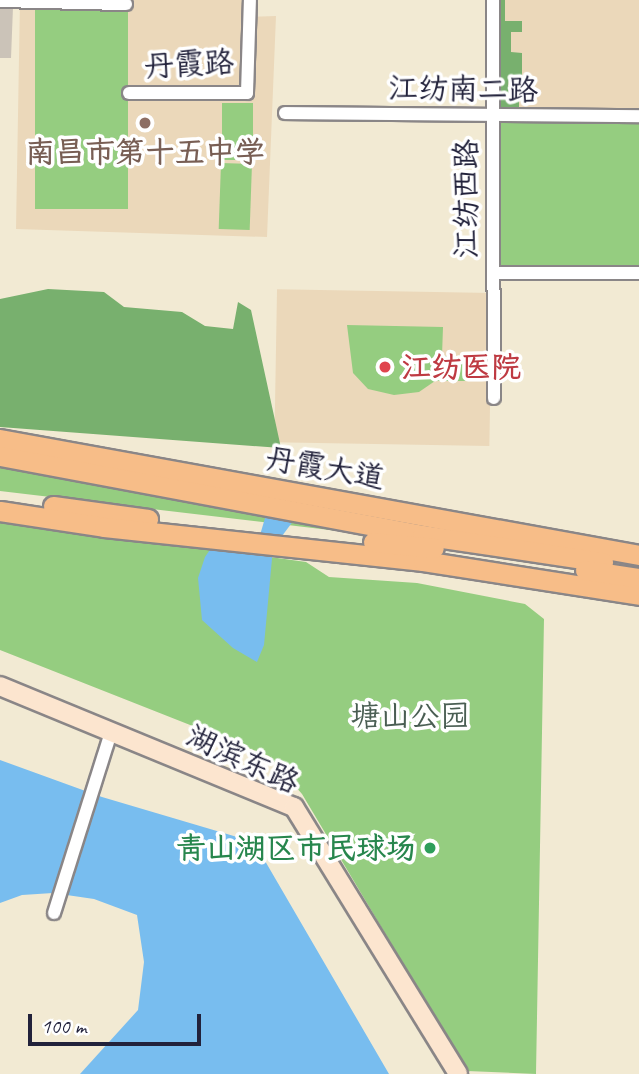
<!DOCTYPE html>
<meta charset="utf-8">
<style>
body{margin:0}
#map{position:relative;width:639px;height:1074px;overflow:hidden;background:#f2ead3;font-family:Caveat,"LXGW WenKai TC",sans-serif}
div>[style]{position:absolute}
.built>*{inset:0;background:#ebd8ba;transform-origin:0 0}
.industrial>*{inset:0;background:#cbc3b8}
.green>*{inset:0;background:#95cd80;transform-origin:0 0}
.forest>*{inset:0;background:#78b06e}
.water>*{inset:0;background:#78bdef}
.roads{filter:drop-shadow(2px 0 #8a8687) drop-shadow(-2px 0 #8a8687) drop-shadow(0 2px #8a8687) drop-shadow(0 -2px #8a8687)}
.street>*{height:12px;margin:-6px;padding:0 6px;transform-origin:6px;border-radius:6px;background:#fff}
.secondary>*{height:18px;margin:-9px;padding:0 9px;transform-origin:9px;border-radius:9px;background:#fce5cf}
.primary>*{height:19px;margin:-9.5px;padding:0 9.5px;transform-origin:9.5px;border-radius:9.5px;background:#f7bd88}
.dots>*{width:19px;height:19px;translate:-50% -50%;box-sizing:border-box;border:4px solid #fff;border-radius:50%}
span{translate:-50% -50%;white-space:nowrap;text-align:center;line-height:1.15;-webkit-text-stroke:7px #fff;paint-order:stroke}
.street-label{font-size:30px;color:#22223b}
.education-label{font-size:30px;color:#785e54;font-weight:700}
.health-label{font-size:30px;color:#be3a42;font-weight:700}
.left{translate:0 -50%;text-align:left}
.park-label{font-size:30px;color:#4a5e53}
.leisure-label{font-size:30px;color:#27864d;font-weight:700}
.right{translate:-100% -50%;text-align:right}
.scale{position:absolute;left:28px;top:1014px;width:173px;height:32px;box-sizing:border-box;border:4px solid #22223b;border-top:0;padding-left:9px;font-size:21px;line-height:24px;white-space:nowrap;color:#22223b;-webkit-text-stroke:5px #fff;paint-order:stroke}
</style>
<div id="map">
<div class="built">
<i style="clip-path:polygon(20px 0,246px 0,246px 17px,276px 16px,267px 237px,16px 229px)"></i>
<i style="left:495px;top:0;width:144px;height:115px"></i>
<i style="left:492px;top:293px;width:153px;height:215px;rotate:91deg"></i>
</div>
<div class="industrial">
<i style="clip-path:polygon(0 6px,13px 7px,11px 58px,0 58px)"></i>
</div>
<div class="green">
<i style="left:35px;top:10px;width:93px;height:199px"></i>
<i style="left:222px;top:103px;width:31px;height:57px"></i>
<i style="left:492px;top:117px;width:147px;height:156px"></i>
<i style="left:221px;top:163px;width:31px;height:66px;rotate:2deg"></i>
<i style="clip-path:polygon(347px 325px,443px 327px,442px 356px,481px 356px,482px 381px,435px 381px,419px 392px,394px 395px,368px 389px,353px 373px)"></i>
<i style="clip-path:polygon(0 465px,439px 543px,0 491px)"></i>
<i style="clip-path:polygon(0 520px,306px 562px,329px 577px,417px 583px,525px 604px,544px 619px,536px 1074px,467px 1071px,302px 794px,269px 756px,0 650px)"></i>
</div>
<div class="forest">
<i style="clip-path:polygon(497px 0,505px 0,505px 21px,522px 21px,522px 32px,511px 32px,511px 52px,522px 53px,522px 81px,509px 81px,508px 86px,519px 87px,519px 107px,525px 107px,526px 114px,498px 114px)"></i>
<i style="clip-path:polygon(48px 289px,104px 292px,124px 307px,182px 312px,205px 326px,233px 329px,238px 302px,251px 310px,281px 448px,0 427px,0 299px)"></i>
</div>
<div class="water">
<i style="clip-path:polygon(268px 508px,303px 508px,273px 548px,264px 645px,257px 662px,233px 648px,202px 620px,198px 578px,205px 557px,220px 535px,260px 535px)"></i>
<i style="clip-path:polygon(0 760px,102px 797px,254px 842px,389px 1074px,80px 1074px,138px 1010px,144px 962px,137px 915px,94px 899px,53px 893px,22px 895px,0 903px)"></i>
</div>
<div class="roads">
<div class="street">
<i style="left:493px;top:0;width:398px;rotate:89.9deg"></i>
<i style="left:0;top:1px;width:126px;rotate:1.4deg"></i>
<i style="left:129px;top:93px;width:118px"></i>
<i style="left:247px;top:93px;width:93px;rotate:-88.2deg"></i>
<i style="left:285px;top:113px;width:354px;rotate:0.5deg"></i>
<i style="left:493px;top:273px;width:146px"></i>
<i style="left:54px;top:913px;width:190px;rotate:-72.5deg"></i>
</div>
<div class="secondary">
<i style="left:0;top:686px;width:318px;rotate:22.4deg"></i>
<i style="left:294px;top:807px;width:313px;rotate:58.4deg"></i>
</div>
<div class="primary">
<i style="left:0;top:439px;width:649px;rotate:10.29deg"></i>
<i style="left:0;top:456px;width:429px;rotate:10.6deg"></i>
<i style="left:422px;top:535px;width:183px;rotate:8.5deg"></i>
<i style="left:53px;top:506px;width:96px;rotate:7.8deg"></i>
<i style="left:0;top:511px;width:105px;rotate:8.7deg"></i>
<i style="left:104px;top:527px;width:321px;rotate:6.1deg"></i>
<i style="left:423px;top:561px;width:219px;rotate:8.9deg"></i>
<i style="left:373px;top:542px;width:61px;rotate:5.6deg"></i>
<i style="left:585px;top:570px;width:55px;rotate:8.4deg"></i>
</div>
</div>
<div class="dots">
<i style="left:145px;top:123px;background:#8d6e63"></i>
<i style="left:385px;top:367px;background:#e0444e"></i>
<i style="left:430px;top:848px;background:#2e9e5b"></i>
</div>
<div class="street-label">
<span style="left:189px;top:64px;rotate:-3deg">丹霞路</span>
<span style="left:463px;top:89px;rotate:1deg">江纺南二路</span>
<span style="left:466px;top:199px;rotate:-90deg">江纺西路</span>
<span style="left:325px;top:468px;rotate:10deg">丹霞大道</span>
<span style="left:243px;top:759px;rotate:25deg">湖滨东路</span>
</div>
<div class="education-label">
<span style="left:145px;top:152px">南昌市第十五中学</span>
</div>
<div class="health-label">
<span class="left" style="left:401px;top:367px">江纺医院</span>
</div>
<div class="park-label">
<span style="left:410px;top:716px">塘山公园</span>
</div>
<div class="leisure-label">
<span class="right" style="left:416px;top:848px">青山湖区市民球场</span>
</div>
<div class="scale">100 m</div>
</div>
